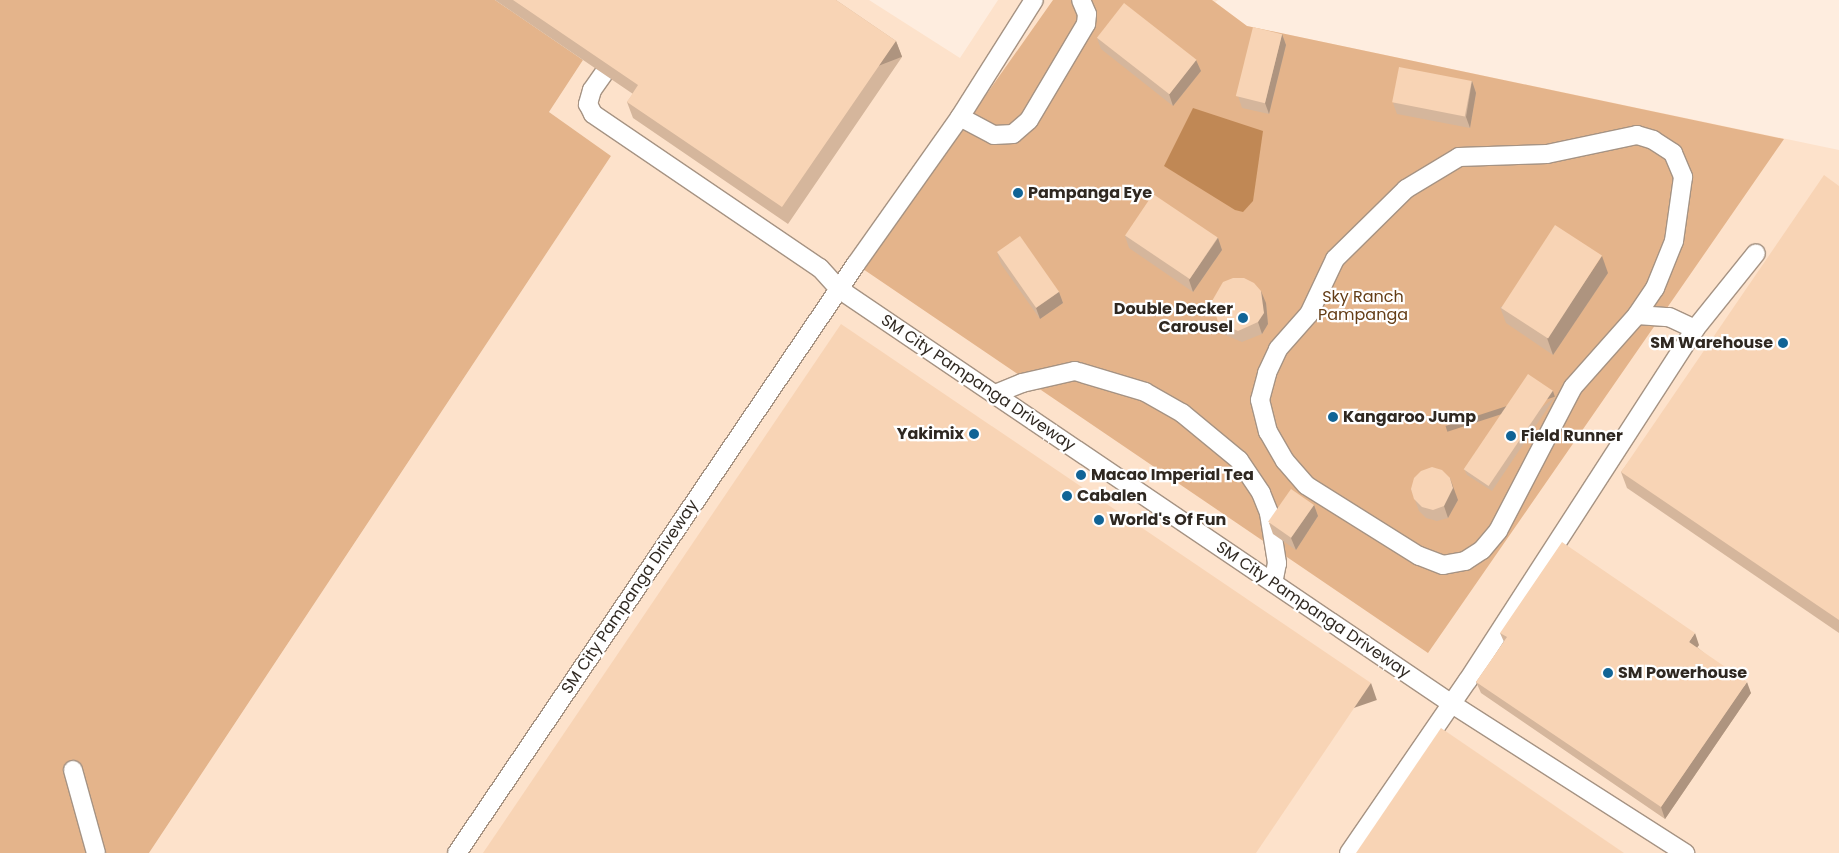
<!DOCTYPE html>
<style>
body{margin:0}
#map{position:relative;width:1839px;height:853px;overflow:hidden;background:#feeddf;font-family:Poppins,sans-serif}
div>[style]{position:absolute}
.built>*{inset:0;background:#fde2cb}
.green>*{inset:0;background:#e4b48b}
.water>*{inset:0;background:#c08855}
.roads{filter:drop-shadow(1px 0 #a69383) drop-shadow(-1px 0 #a69383) drop-shadow(0 1px #a69383) drop-shadow(0 -1px #a69383)}
.lane>*{height:18px;margin:-9px;padding:0 9px;transform-origin:9px;border-radius:9px;background:#fff}
.wall>*{inset:0;background:#d5b69c}
.shaded-wall>*{inset:0;background:#ae947f;transform-origin:0 0}
.building>*{inset:0;background:#f8d4b5;transform-origin:0 0}
.dots>*{width:14px;height:14px;translate:-50% -50%;box-sizing:border-box;border:2px solid #fff;border-radius:50%}
span{translate:-50% -50%;white-space:nowrap;text-align:center;line-height:1.15;-webkit-text-stroke:4.5px #fff;paint-order:stroke}
.poi-label{font-size:16px;color:#2f2821;font-weight:700}
.left{translate:0 -50%;text-align:left}
.right{translate:-100% -50%;text-align:right}
.park-label{font-size:16px;color:#643d16}
.street-label{font-size:16px;color:#2f2821}
</style>
<div id="map">
<div class="built">
<i style="clip-path:polygon(495px 0,869px 0,960px 58px,998px 0,1218px 0,1215px 2px,1247px 26px,1839px 150px,1839px 853px,149px 853px,611px 156px,549px 112px,583px 60px)"></i>
</div>
<div class="green">
<i style="clip-path:polygon(0 0,495px 0,583px 60px,549px 112px,611px 156px,149px 853px,0 853px)"></i>
<i style="clip-path:polygon(1053px 0,1212px 0,1247px 26px,1784px 139px,1428px 653px,863px 269px)"></i>
</div>
<div class="water">
<i style="clip-path:polygon(1193px 108px,1263px 131px,1253px 201px,1243px 212px,1235px 210px,1164px 166px)"></i>
</div>
<div class="roads">
<div class="lane">
<i style="left:604px;top:73px;width:21px;rotate:125deg"></i>
<i style="left:592px;top:90px;width:15px;rotate:106deg"></i>
<i style="left:588px;top:104px;width:11px;rotate:63deg"></i>
<i style="left:593px;top:114px;width:274px;rotate:34.2deg"></i>
<i style="left:820px;top:268px;width:28px;rotate:48deg"></i>
<i style="left:839px;top:289px;width:740px;rotate:34.1deg"></i>
<i style="left:1452px;top:704px;width:277px;rotate:32.6deg"></i>
<i style="left:960px;top:117px;width:38px;rotate:28deg"></i>
<i style="left:994px;top:135px;width:19px;rotate:-3deg"></i>
<i style="left:1013px;top:134px;width:21px;rotate:-41deg"></i>
<i style="left:1029px;top:120px;width:112px;rotate:-59.3deg"></i>
<i style="left:1086px;top:24px;width:10px;rotate:-84deg"></i>
<i style="left:1087px;top:14px;width:15px;rotate:-113deg"></i>
<i style="left:1637px;top:135px;width:17px;rotate:17deg"></i>
<i style="left:1653px;top:140px;width:24px;rotate:33deg"></i>
<i style="left:1673px;top:153px;width:26px;rotate:67deg"></i>
<i style="left:1683px;top:177px;width:65px;rotate:98deg"></i>
<i style="left:1674px;top:241px;width:51px;rotate:112deg"></i>
<i style="left:1655px;top:288px;width:32px;rotate:124deg"></i>
<i style="left:1637px;top:315px;width:96px;rotate:131.6deg"></i>
<i style="left:1573px;top:387px;width:162px;rotate:117.5deg"></i>
<i style="left:1498px;top:531px;width:25px;rotate:130deg"></i>
<i style="left:1482px;top:550px;width:20px;rotate:147deg"></i>
<i style="left:1465px;top:561px;width:22px;rotate:170deg"></i>
<i style="left:1443px;top:565px;width:26px;rotate:-159deg"></i>
<i style="left:1419px;top:556px;width:133px;rotate:-147.9deg"></i>
<i style="left:1306px;top:485px;width:32px;rotate:-131deg"></i>
<i style="left:1285px;top:461px;width:34px;rotate:-120deg"></i>
<i style="left:1268px;top:432px;width:33px;rotate:-104deg"></i>
<i style="left:1260px;top:400px;width:28px;rotate:-75deg"></i>
<i style="left:1267px;top:373px;width:26px;rotate:-65deg"></i>
<i style="left:1278px;top:349px;width:47px;rotate:-48.5deg"></i>
<i style="left:1309px;top:314px;width:61px;rotate:-64.7deg"></i>
<i style="left:1335px;top:259px;width:100px;rotate:-44.6deg"></i>
<i style="left:1406px;top:189px;width:62px;rotate:-31.1deg"></i>
<i style="left:1459px;top:157px;width:88px;rotate:-2deg"></i>
<i style="left:1547px;top:154px;width:92px;rotate:-11.9deg"></i>
<i style="left:1637px;top:315px;width:32px;rotate:4deg"></i>
<i style="left:1669px;top:317px;width:29px;rotate:25deg"></i>
<i style="left:995px;top:394px;width:29px;rotate:-22deg"></i>
<i style="left:1022px;top:383px;width:54px;rotate:-12.8deg"></i>
<i style="left:1075px;top:371px;width:73px;rotate:16.7deg"></i>
<i style="left:1145px;top:392px;width:43px;rotate:29.6deg"></i>
<i style="left:1182px;top:413px;width:74px;rotate:39.5deg"></i>
<i style="left:1239px;top:460px;width:40px;rotate:56deg"></i>
<i style="left:1261px;top:493px;width:22px;rotate:68deg"></i>
<i style="left:1269px;top:513px;width:51px;rotate:80.9deg"></i>
<i style="left:1277px;top:563px;width:20px;rotate:101deg"></i>
<i style="left:73px;top:770px;width:86px;rotate:74.5deg"></i>
<i style="left:457px;top:853px;width:711px;rotate:-55.89deg"></i>
<i style="left:856px;top:264px;width:180px;rotate:-54.7deg"></i>
<i style="left:960px;top:117px;width:138px;rotate:-57.7deg"></i>
<i style="left:1349px;top:853px;width:210px;rotate:-55.5deg"></i>
<i style="left:1468px;top:680px;width:418px;rotate:-57.1deg"></i>
<i style="left:1695px;top:329px;width:97px;rotate:-51.2deg"></i>
</div>
</div>
<div class="wall">
<i style="clip-path:polygon(495px 0,836px 0,896px 41px,902px 57px,788px 224px,633px 118px,627px 102px,633px 94px)"></i>
<i style="clip-path:polygon(1282px 34px,1286px 45px,1269px 114px,1242px 108px,1238px 96px)"></i>
<i style="clip-path:polygon(1097px 38px,1196px 60px,1201px 71px,1173px 106px,1101px 49px)"></i>
<i style="clip-path:polygon(1472px 81px,1476px 93px,1470px 128px,1397px 114px,1393px 103px)"></i>
<i style="clip-path:polygon(1839px 186px,1839px 633px,1627px 488px,1621px 472px)"></i>
<i style="clip-path:polygon(1125px 236px,1218px 238px,1222px 250px,1193px 292px,1129px 248px)"></i>
<i style="clip-path:polygon(997px 252px,1059px 292px,1063px 303px,1040px 319px,1001px 264px)"></i>
<i style="clip-path:polygon(1608px 273px,1553px 355px,1506px 323px,1500px 307px)"></i>
<i style="clip-path:polygon(1266px 303px,1268px 324px,1262px 334px,1242px 342px,1223px 334px,1218px 322px)"></i>
<i style="clip-path:polygon(1555px 397px,1492px 491px,1467px 475px,1464px 469px)"></i>
<i style="clip-path:polygon(1411px 489px,1458px 500px,1448px 518px,1437px 521px,1426px 518px,1419px 511px)"></i>
<i style="clip-path:polygon(1314px 505px,1318px 516px,1296px 550px,1273px 534px,1269px 523px)"></i>
<i style="clip-path:polygon(1500px 633px,1699px 645px,1697px 647px,1751px 693px,1665px 819px,1481px 693px,1476px 682px,1504px 642px)"></i>
</div>
<div class="shaded-wall">
<i style="clip-path:polygon(1282px 34px,1286px 45px,1269px 114px,1265px 103px)"></i>
<i style="left:896px;top:41px;width:17px;height:201px;rotate:69deg"></i>
<i style="clip-path:polygon(1196px 60px,1201px 71px,1173px 106px,1169px 94px)"></i>
<i style="clip-path:polygon(1472px 81px,1476px 93px,1470px 128px,1466px 117px)"></i>
<i style="clip-path:polygon(1218px 238px,1222px 250px,1193px 292px,1189px 280px)"></i>
<i style="clip-path:polygon(1602px 256px,1608px 273px,1553px 355px,1547px 338px)"></i>
<i style="clip-path:polygon(1261px 291px,1266px 303px,1268px 324px,1262px 334px,1258px 322px)"></i>
<i style="clip-path:polygon(1059px 292px,1063px 303px,1040px 319px,1036px 308px)"></i>
<i style="left:1553px;top:391px;width:6px;height:113px;rotate:72deg"></i>
<i style="clip-path:polygon(1450px 478px,1458px 500px,1448px 518px,1444px 506px)"></i>
<i style="clip-path:polygon(1314px 505px,1318px 516px,1296px 550px,1291px 538px)"></i>
<i style="clip-path:polygon(1695px 633px,1699px 645px,1693px 653px,1689px 642px)"></i>
<i style="clip-path:polygon(1747px 682px,1751px 693px,1665px 819px,1661px 807px)"></i>
<i style="left:1371px;top:683px;width:18px;height:205px;rotate:71deg"></i>
</div>
<div class="building">
<i style="clip-path:polygon(513px 0,836px 0,896px 41px,782px 207px,627px 102px,638px 85px)"></i>
<i style="left:1124px;top:3px;width:92px;height:44px;rotate:38deg"></i>
<i style="left:1253px;top:27px;width:30px;height:71px;rotate:14deg"></i>
<i style="left:1399px;top:67px;width:74px;height:36px;rotate:11deg"></i>
<i style="clip-path:polygon(1824px 175px,1839px 186px,1839px 620px,1621px 472px)"></i>
<i style="left:1153px;top:194px;width:78px;height:50px;rotate:34deg"></i>
<i style="left:1555px;top:225px;width:56px;height:99px;rotate:33deg"></i>
<i style="left:1020px;top:236px;width:68px;height:28px;rotate:55deg"></i>
<i style="clip-path:polygon(1233px 278px,1244px 278px,1254px 283px,1261px 291px,1264px 313px,1258px 322px,1238px 331px,1218px 322px,1212px 301px,1223px 282px)"></i>
<i style="clip-path:polygon(841px 324px,1371px 683px,1256px 853px,483px 853px)"></i>
<i style="left:1528px;top:374px;width:30px;height:115px;rotate:34deg"></i>
<i style="clip-path:polygon(1432px 467px,1442px 470px,1450px 478px,1453px 488px,1444px 506px,1433px 510px,1422px 507px,1414px 499px,1411px 489px,1414px 478px,1421px 471px)"></i>
<i style="left:1291px;top:489px;width:28px;height:40px;rotate:35deg"></i>
<i style="clip-path:polygon(1562px 542px,1695px 633px,1689px 642px,1747px 682px,1661px 807px,1476px 682px,1507px 637px,1500px 633px)"></i>
<i style="clip-path:polygon(1441px 728px,1624px 853px,1356px 853px)"></i>
</div>
<div class="dots">
<i style="left:1018px;top:193px;background:#116496"></i>
<i style="left:1243px;top:318px;background:#116496"></i>
<i style="left:1783px;top:343px;background:#116496"></i>
<i style="left:1333px;top:417px;background:#116496"></i>
<i style="left:974px;top:434px;background:#116496"></i>
<i style="left:1511px;top:436px;background:#116496"></i>
<i style="left:1081px;top:475px;background:#116496"></i>
<i style="left:1067px;top:496px;background:#116496"></i>
<i style="left:1099px;top:520px;background:#116496"></i>
<i style="left:1608px;top:673px;background:#116496"></i>
</div>
<div class="poi-label">
<span class="left" style="left:1028px;top:193px">Pampanga Eye</span>
<span class="right" style="left:1233px;top:318px">Double Decker<br>Carousel</span>
<span class="right" style="left:1773px;top:343px">SM Warehouse</span>
<span class="left" style="left:1343px;top:417px">Kangaroo Jump</span>
<span class="right" style="left:964px;top:434px">Yakimix</span>
<span class="left" style="left:1521px;top:436px">Field Runner</span>
<span class="left" style="left:1091px;top:475px">Macao Imperial Tea</span>
<span class="left" style="left:1077px;top:496px">Cabalen</span>
<span class="left" style="left:1109px;top:520px">World's Of Fun</span>
<span class="left" style="left:1618px;top:673px">SM Powerhouse</span>
</div>
<div class="park-label">
<span style="left:1363px;top:306px">Sky Ranch<br>Pampanga</span>
</div>
<div class="street-label">
<span style="left:978px;top:383px;rotate:34deg">SM City Pampanga Driveway</span>
<span style="left:630px;top:597px;rotate:-56deg">SM City Pampanga Driveway</span>
<span style="left:1313px;top:610px;rotate:34deg">SM City Pampanga Driveway</span>
</div>
</div>
